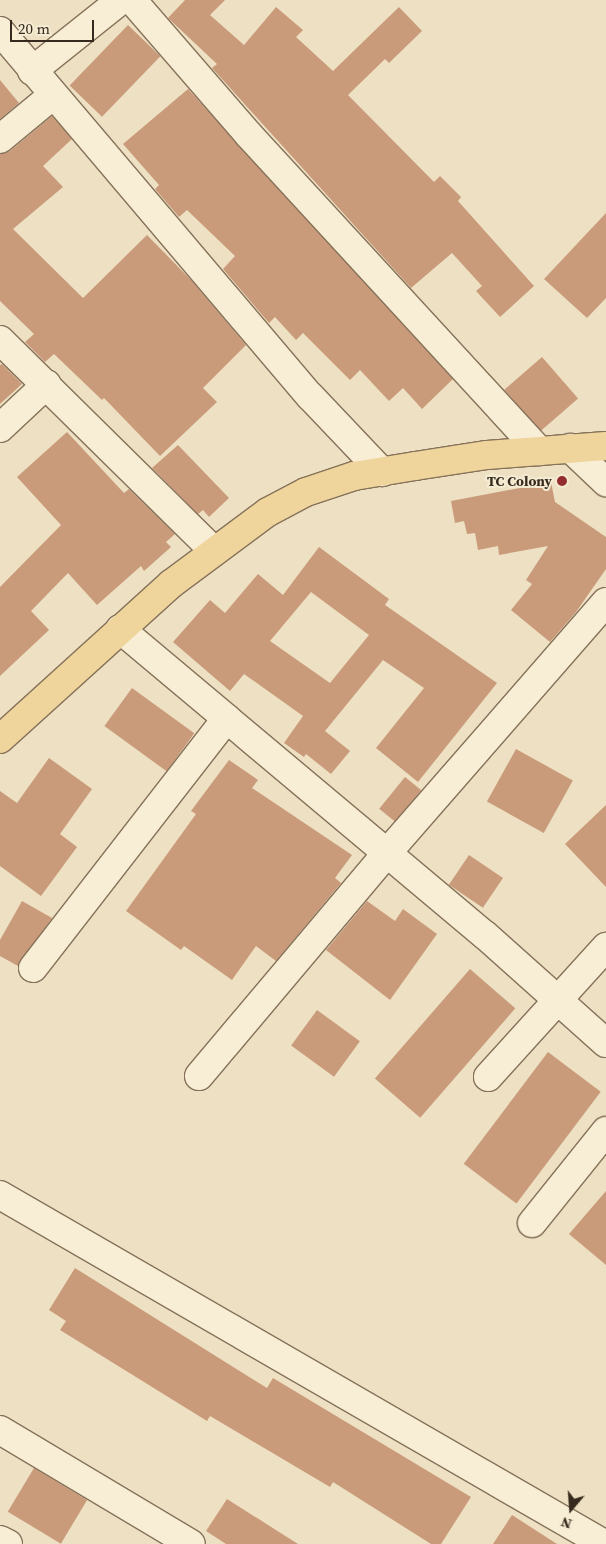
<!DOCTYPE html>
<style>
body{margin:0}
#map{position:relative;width:606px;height:1544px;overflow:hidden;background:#ede0c3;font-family:"Source Serif 4",serif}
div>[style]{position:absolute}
.building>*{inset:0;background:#ca9b7a;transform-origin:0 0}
.roads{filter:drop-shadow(1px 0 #86725a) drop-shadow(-1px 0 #86725a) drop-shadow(0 1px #86725a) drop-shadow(0 -1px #86725a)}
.minor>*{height:28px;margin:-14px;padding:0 14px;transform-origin:14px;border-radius:14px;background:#f8eed6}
.major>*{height:28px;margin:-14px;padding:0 14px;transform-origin:14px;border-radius:14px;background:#efd59c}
.dots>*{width:14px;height:14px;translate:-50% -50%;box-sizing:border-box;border:2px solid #f4ebd2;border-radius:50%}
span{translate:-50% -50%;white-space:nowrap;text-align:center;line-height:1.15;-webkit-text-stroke:4px #f4ebd2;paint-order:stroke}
.poi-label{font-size:14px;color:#362a1e;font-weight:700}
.right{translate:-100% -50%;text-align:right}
.north{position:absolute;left:546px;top:1484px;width:50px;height:50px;-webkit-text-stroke:4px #f4ebd2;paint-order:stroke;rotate:198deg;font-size:14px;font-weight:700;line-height:20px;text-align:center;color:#362a1e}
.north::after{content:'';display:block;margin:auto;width:18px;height:22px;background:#362a1e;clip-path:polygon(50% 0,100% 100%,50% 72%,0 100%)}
.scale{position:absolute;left:10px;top:20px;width:84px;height:22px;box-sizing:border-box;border:2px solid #362a1e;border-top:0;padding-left:6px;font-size:15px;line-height:18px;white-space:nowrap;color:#362a1e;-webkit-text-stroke:4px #f4ebd2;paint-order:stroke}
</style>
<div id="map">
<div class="building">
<i style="clip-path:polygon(185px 0,225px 0,210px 15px,244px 45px,276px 7px,303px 30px,296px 37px,333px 71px,399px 7px,422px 31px,389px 63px,385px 59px,348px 95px,434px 182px,440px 176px,461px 197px,458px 201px,534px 286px,500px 317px,476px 291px,482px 286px,452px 253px,411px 288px,212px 68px,217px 64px,168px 18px)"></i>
<i style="left:128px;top:25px;width:45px;height:84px;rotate:44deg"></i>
<i style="clip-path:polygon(0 80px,19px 103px,0 119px)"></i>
<i style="clip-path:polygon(188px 89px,453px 379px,422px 409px,403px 388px,389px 401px,360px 370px,350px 380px,303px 333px,296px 340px,275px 317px,269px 323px,223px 269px,235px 256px,187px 210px,179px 217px,155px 189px,159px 185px,123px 144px)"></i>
<i style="clip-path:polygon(52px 116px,72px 139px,43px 166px,63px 187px,13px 229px,83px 298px,147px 235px,192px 281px,246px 345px,203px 388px,217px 402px,160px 456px,104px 398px,102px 400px,54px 354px,45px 362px,25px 342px,34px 334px,0 301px,0 154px,10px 151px)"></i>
<i style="clip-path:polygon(606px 213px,606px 298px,587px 318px,544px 279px)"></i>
<i style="left:542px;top:357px;width:55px;height:50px;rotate:49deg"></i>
<i style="clip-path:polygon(2px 364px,22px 384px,0 404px,0 365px)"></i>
<i style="clip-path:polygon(67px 432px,124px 493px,129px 489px,175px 534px,166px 542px,171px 547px,144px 571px,141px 566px,97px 605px,68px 573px,31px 611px,49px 630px,0 676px,0 587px,61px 525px,17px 477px)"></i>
<i style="clip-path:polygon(178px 445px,229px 498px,209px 517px,203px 510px,198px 514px,152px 468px)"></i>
<i style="clip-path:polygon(551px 482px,555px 502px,606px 537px,606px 569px,576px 612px,550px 642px,511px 610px,532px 584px,526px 580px,548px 546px,499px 555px,498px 546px,478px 550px,475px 533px,467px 534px,464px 521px,455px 523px,451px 501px)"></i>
<i style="clip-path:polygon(evenodd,319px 547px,389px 599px,385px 605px,497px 683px,418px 782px,376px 748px,424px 688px,383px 660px,325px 731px,350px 751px,331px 774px,306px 754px,304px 757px,284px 743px,303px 716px,244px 674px,230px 691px,173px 642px,210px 600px,225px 613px,258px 574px,283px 595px,319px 547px,311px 592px,369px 635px,330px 683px,270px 641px,311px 592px)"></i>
<i style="left:132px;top:688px;width:77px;height:47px;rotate:36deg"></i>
<i style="left:516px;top:749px;width:65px;height:60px;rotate:29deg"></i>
<i style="clip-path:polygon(49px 758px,92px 789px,60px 834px,77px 847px,41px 896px,0 866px,0 791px,17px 803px)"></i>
<i style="clip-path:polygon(229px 760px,258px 780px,252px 788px,352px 855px,335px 878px,341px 883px,276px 961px,256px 946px,232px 980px,184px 946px,181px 950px,126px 911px,196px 814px,191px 811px)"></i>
<i style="left:405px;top:777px;width:21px;height:41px;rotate:39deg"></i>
<i style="clip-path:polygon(606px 805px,606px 887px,565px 844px)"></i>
<i style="left:469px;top:855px;width:41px;height:36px;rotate:34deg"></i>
<i style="clip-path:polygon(22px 901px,52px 918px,18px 966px,0 956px,0 940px)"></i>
<i style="clip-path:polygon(367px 901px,395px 921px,403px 909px,437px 934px,390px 1000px,326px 950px)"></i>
<i style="left:470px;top:969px;width:60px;height:145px;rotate:41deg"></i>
<i style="left:317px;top:1010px;width:53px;height:44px;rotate:36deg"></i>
<i style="left:548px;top:1052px;width:66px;height:140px;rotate:37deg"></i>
<i style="clip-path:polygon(606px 1191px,606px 1265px,569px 1234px)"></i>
<i style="clip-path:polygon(75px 1268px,267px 1388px,273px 1378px,471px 1497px,441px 1544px,431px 1544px,333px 1482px,330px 1487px,210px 1416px,207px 1421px,60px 1330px,66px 1321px,49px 1310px)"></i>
<i style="left:34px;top:1468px;width:62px;height:51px;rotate:31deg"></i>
<i style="clip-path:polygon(227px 1499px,298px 1544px,226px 1544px,206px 1531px)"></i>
<i style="clip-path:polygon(512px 1515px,557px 1544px,493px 1544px)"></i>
</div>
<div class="roads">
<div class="minor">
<i style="left:132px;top:0;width:177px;rotate:49.1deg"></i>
<i style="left:248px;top:134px;width:431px;rotate:47.4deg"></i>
<i style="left:0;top:31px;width:479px;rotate:49.7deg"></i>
<i style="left:310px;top:396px;width:105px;rotate:46.5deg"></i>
<i style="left:32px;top:71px;width:114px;rotate:-38.6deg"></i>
<i style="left:0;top:139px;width:69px;rotate:-39.7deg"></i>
<i style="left:0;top:340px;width:301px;rotate:44.6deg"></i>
<i style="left:0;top:428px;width:64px;rotate:-43.1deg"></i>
<i style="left:570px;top:448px;width:50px;rotate:43.4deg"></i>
<i style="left:120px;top:629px;width:476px;rotate:40deg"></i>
<i style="left:485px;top:935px;width:162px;rotate:41.8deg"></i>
<i style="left:33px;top:968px;width:316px;rotate:-52.2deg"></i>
<i style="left:199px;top:1076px;width:292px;rotate:-49.9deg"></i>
<i style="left:387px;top:853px;width:333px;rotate:-48.9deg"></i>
<i style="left:488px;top:1077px;width:176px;rotate:-47.8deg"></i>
<i style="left:0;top:1195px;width:698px;rotate:30.02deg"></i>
<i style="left:532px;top:1223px;width:118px;rotate:-51.2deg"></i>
<i style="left:0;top:1430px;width:222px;rotate:30.8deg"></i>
<i style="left:0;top:1540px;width:9px;rotate:27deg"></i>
</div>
<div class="major">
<i style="left:0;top:739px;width:231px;rotate:-42.2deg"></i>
<i style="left:171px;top:584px;width:121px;rotate:-36.6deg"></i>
<i style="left:268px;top:512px;width:43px;rotate:-27.8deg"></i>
<i style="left:306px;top:492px;width:51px;rotate:-18.4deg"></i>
<i style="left:354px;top:476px;width:62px;rotate:-9.3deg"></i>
<i style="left:415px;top:466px;width:73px;rotate:-8.7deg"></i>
<i style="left:487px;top:455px;width:119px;rotate:-4.3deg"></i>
</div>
</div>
<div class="dots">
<i style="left:562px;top:481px;background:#932c2c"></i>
</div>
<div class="poi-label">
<span class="right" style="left:552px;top:481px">TC Colony</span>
</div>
<div class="north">N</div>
<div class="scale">20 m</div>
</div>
